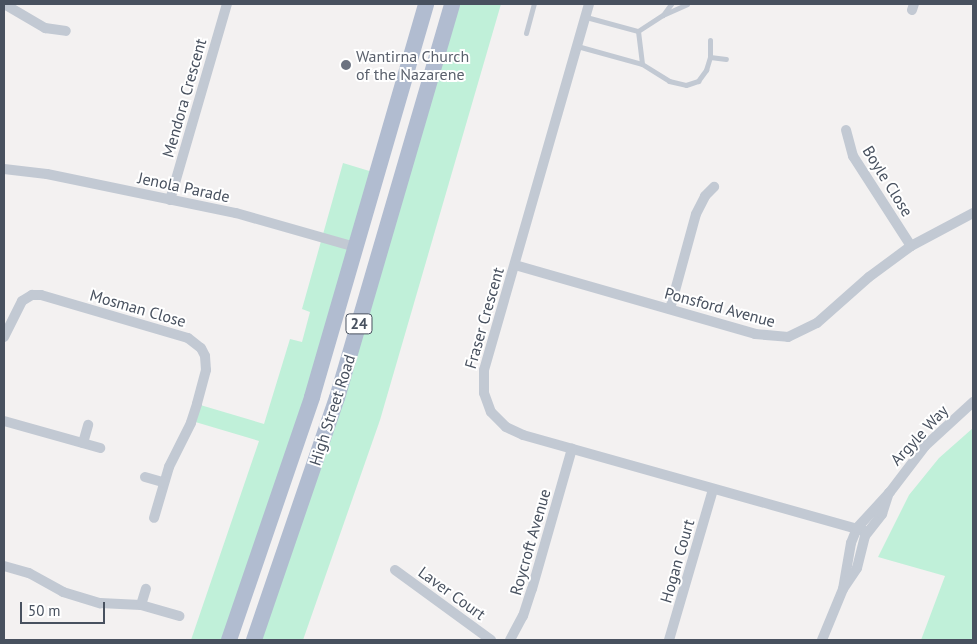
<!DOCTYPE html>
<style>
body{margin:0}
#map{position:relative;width:977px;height:644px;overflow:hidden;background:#f3f1f1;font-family:"PT Sans",sans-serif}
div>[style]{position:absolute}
.green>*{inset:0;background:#c0f0d9}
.lane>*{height:5px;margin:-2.5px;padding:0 2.5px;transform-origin:2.5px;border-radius:2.5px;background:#c2c9d3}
.street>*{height:10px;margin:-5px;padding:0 5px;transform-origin:5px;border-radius:5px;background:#c2c9d3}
.primary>*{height:16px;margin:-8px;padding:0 8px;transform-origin:8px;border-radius:8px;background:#b1bcd0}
.dots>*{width:14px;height:14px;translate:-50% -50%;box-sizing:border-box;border:2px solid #fff;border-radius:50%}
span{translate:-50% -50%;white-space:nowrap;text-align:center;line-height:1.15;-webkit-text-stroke:4px #fff;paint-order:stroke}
.shield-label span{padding:1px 4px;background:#fff;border:1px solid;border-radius:4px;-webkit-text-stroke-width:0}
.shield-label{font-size:15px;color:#48515f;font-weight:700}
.worship-label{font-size:16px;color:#5b616d}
.left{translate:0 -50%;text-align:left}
.street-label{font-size:16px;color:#48515f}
.frame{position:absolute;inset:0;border:5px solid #48515f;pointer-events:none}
.scale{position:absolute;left:20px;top:602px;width:85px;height:22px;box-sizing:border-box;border:2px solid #48515f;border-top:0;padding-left:6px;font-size:15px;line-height:18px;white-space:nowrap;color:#48515f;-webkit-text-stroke:4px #fff;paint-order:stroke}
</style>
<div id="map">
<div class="green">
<i style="clip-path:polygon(452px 4px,501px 4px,380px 420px,303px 640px,254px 640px)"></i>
<i style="clip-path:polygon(343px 163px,376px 173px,229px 640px,191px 640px,259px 441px,192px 421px,197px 404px,264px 424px,290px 339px,302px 342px,310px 312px,302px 309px)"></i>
<i style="clip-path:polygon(973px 428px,973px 640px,921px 640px,945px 576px,878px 557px,909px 495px,939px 458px)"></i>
</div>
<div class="lane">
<i style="left:665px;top:14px;width:24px;rotate:-24deg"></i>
<i style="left:586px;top:17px;width:54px;rotate:15.1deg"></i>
<i style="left:638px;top:31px;width:30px;rotate:-33deg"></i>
<i style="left:663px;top:15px;width:14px;rotate:-54deg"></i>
<i style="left:638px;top:31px;width:33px;rotate:83deg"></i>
<i style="left:526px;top:33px;width:30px;rotate:-75deg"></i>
<i style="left:710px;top:40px;width:17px;rotate:90deg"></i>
<i style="left:710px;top:57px;width:16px;rotate:7deg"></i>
<i style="left:577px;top:46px;width:67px;rotate:15.5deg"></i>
<i style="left:642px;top:64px;width:32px;rotate:32deg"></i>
<i style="left:669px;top:81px;width:17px;rotate:13deg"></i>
<i style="left:686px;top:85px;width:13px;rotate:-18deg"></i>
<i style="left:698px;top:81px;width:14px;rotate:-54deg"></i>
<i style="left:706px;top:70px;width:14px;rotate:-73deg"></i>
</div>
<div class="street">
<i style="left:4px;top:4px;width:48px;rotate:30.3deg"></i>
<i style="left:45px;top:28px;width:21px;rotate:8deg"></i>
<i style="left:589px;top:4px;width:381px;rotate:106deg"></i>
<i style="left:484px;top:370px;width:23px;rotate:90deg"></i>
<i style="left:484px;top:393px;width:20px;rotate:70deg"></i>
<i style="left:491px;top:412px;width:21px;rotate:45deg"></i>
<i style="left:506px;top:427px;width:19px;rotate:25deg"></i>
<i style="left:523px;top:435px;width:357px;rotate:15.7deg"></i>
<i style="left:912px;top:10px;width:6px;rotate:-72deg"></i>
<i style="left:846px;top:130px;width:27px;rotate:75deg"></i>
<i style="left:853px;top:156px;width:107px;rotate:57.2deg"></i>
<i style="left:4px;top:169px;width:43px;rotate:6.6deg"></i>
<i style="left:47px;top:174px;width:193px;rotate:11.7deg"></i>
<i style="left:236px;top:213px;width:124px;rotate:15.9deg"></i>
<i style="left:170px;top:200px;width:204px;rotate:-73.8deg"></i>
<i style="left:515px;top:265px;width:250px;rotate:16deg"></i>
<i style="left:755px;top:334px;width:33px;rotate:5deg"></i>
<i style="left:788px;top:337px;width:32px;rotate:-26deg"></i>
<i style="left:817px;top:323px;width:69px;rotate:-41.5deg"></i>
<i style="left:869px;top:277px;width:52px;rotate:-36.4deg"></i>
<i style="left:911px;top:246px;width:70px;rotate:-28deg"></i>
<i style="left:670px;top:309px;width:98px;rotate:-74.7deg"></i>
<i style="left:696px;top:214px;width:20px;rotate:-63deg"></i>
<i style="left:705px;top:196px;width:13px;rotate:-45deg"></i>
<i style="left:4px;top:337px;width:40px;rotate:-63.4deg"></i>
<i style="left:22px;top:301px;width:12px;rotate:-31deg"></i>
<i style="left:32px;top:295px;width:9px"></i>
<i style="left:41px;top:295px;width:153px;rotate:16.3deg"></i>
<i style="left:188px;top:338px;width:16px;rotate:38deg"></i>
<i style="left:201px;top:348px;width:9px;rotate:63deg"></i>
<i style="left:205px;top:356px;width:14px;rotate:86deg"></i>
<i style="left:206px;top:370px;width:35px;rotate:105deg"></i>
<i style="left:197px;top:404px;width:20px;rotate:108deg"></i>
<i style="left:191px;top:423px;width:49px;rotate:116.6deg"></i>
<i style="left:169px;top:467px;width:53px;rotate:106.4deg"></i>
<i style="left:4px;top:421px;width:100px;rotate:15.7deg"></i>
<i style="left:83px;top:443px;width:19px;rotate:-74deg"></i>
<i style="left:145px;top:477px;width:19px;rotate:16deg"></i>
<i style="left:4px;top:566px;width:26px;rotate:16deg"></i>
<i style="left:29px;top:573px;width:39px;rotate:29deg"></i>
<i style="left:63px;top:592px;width:39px;rotate:17deg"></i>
<i style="left:100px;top:603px;width:41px;rotate:2.8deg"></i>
<i style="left:141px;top:605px;width:40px;rotate:16deg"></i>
<i style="left:395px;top:570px;width:119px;rotate:36.1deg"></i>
<i style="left:843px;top:589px;width:47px;rotate:-80.1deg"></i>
<i style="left:851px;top:543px;width:16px;rotate:-68deg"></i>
<i style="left:857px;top:528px;width:49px;rotate:-47.5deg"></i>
<i style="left:890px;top:492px;width:58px;rotate:-52.7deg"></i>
<i style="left:925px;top:446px;width:65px;rotate:-42.5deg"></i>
<i style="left:141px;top:605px;width:17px;rotate:-73deg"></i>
<i style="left:510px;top:640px;width:27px;rotate:-62deg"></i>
<i style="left:523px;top:616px;width:28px;rotate:-72deg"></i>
<i style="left:532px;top:589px;width:146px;rotate:-74.1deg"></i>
<i style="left:669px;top:640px;width:156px;rotate:-73.7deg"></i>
<i style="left:822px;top:640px;width:55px;rotate:-67.6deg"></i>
<i style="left:843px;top:589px;width:25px;rotate:-56deg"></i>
<i style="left:857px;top:568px;width:33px;rotate:-76deg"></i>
<i style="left:865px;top:536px;width:28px;rotate:-52deg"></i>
<i style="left:882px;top:514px;width:22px;rotate:-72deg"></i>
</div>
<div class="primary">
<i style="left:229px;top:640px;width:257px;rotate:-71.1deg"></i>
<i style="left:312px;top:397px;width:409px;rotate:-73.8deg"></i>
<i style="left:254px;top:640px;width:256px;rotate:-71.1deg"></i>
<i style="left:337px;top:398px;width:410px;rotate:-73.7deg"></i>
</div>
<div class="dots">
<i style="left:346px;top:65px;background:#6b7280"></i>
</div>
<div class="shield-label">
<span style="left:359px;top:324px">24</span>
</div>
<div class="worship-label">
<span class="left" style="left:356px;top:65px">Wantirna Church<br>of the Nazarene</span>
</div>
<div class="street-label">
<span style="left:184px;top:98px;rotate:-74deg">Mendora Crescent</span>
<span style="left:888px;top:181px;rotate:58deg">Boyle Close</span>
<span style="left:184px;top:187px;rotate:12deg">Jenola Parade</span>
<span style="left:720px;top:307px;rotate:15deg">Ponsford Avenue</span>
<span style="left:138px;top:308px;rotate:16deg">Mosman Close</span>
<span style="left:484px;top:318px;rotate:-74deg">Fraser Crescent</span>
<span style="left:332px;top:410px;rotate:-72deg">High Street Road</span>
<span style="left:919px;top:435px;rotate:-47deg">Argyle Way</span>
<span style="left:530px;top:542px;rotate:-74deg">Roycroft Avenue</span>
<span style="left:677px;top:561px;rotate:-74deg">Hogan Court</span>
<span style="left:452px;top:593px;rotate:36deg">Laver Court</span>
</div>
<div class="frame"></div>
<div class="scale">50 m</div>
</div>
